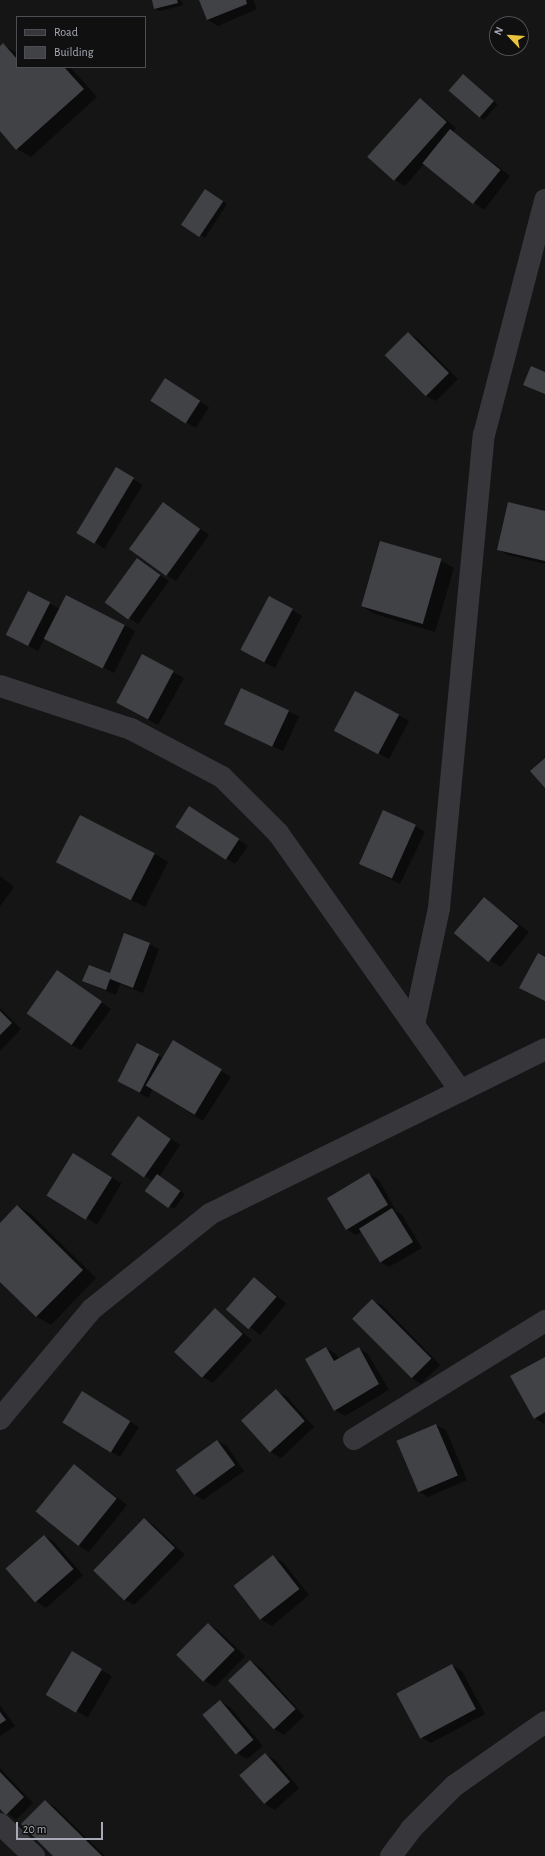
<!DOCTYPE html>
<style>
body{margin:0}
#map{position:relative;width:545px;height:1856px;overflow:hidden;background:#151516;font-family:"Alegreya Sans",sans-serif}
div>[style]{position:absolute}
.shadow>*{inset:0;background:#0007;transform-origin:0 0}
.building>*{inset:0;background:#414246;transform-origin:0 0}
.street>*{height:22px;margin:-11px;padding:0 11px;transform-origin:11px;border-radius:11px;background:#36363b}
span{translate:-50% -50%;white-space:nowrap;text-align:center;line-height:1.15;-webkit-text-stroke:3px #101011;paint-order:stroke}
.legend{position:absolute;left:16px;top:16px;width:130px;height:52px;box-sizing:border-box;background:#101011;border:1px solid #4c4e53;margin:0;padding:5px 7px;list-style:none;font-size:12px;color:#a7aab6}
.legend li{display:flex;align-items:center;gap:8px;height:20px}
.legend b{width:20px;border:1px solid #4c4e53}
.north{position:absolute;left:489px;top:16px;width:40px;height:40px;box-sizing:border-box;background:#101011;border:1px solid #4c4e53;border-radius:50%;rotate:295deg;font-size:11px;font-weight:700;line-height:16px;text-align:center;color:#a7aab6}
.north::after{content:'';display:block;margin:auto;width:14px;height:18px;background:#e8c33b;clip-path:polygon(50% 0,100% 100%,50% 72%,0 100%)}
.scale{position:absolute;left:16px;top:1822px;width:87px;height:18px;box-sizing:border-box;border:2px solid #a7aab6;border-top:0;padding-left:5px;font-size:12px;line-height:14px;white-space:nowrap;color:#a7aab6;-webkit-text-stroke:3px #101011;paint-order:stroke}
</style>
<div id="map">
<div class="shadow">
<i style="clip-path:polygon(153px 0,181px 0,183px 5px,160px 11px,155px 9px)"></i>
<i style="clip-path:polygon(200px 0,253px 0,257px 9px,218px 26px,208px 20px)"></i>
<i style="clip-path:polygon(3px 45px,17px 53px,17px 67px,70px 67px,97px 97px,31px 157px,17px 149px,0 130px,0 47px)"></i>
<i style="left:463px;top:75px;width:45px;height:21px;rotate:40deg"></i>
<i style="clip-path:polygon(421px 99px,456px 128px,453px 132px,510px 176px,484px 210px,424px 164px,405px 186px,395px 180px)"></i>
<i style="clip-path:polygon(210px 193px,227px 204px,205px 238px,183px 225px)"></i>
<i style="clip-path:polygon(408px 333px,418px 339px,458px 379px,436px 401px,426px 396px,386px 355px)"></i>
<i style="clip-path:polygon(175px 385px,209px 407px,196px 428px,186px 422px)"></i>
<i style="left:116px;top:469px;width:31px;height:74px;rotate:31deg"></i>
<i style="clip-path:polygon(164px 503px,209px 535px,176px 581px,166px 575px)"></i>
<i style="clip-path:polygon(545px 512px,545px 564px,508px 555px,498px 549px)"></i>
<i style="clip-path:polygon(137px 560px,169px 581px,138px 624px,129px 618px)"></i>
<i style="clip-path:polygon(440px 560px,454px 568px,435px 632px,375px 614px,361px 606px)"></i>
<i style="clip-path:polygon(67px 596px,135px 631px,114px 673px,45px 638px,38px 651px,17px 640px,49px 603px,60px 609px)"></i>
<i style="clip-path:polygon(292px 610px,302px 616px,275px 668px,252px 656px)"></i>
<i style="clip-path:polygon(143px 656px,184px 678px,158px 725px,127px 709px)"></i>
<i style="left:242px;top:690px;width:63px;height:38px;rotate:25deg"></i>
<i style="clip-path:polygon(355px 692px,409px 721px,389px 759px,344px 735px)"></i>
<i style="clip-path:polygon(199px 813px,248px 846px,235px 864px,177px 827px)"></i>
<i style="clip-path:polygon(415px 826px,425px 832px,400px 884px,359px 863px)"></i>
<i style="clip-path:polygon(155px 854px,168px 862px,145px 907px,57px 862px)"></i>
<i style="clip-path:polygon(0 876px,14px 887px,0 906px)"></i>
<i style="clip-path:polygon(484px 898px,529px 932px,501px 967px,491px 961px)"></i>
<i style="clip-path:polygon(149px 944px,159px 949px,143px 993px,120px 984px,116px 995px,84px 981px,111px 974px)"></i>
<i style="clip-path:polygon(57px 971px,111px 1009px,81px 1050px,71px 1045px)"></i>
<i style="clip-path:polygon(0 1008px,21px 1029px,0 1051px)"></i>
<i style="clip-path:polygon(138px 1044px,163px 1058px,183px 1047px,231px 1077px,203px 1121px,153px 1089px,148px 1098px,127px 1086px)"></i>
<i style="clip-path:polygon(148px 1123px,180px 1145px,159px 1177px,185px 1194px,174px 1209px,147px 1191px,153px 1181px,146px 1177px)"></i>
<i style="left:73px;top:1155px;width:56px;height:48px;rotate:30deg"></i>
<i style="clip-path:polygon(369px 1174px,379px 1180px,396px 1211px,402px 1215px,422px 1248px,389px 1267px,379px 1261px,362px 1232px,356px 1235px,346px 1229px,328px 1199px)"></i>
<i style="clip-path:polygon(18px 1206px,31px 1214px,96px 1278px,51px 1325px,37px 1317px,0 1280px,0 1224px)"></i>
<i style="left:255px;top:1278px;width:40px;height:41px;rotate:39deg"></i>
<i style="clip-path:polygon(372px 1300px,382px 1305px,440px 1365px,421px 1384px,411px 1378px)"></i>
<i style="clip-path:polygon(215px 1310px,252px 1340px,213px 1383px,203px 1377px)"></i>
<i style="clip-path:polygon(326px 1348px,336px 1354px,339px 1359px,359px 1348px,368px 1354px,389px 1390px,345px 1416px,335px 1410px)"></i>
<i style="clip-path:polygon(545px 1358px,545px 1411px,538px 1415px,538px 1417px,545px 1413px,544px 1424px,534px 1418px)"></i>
<i style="clip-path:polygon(276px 1391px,286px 1396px,314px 1427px,281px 1458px,271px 1452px)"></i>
<i style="clip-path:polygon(92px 1398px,139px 1427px,120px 1457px,64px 1422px)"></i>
<i style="clip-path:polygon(436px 1425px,446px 1430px,467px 1480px,428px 1497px,418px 1491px)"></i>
<i style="clip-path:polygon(217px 1441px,227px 1446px,244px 1471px,203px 1500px,194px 1494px)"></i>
<i style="clip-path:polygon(75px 1465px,127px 1505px,89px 1552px,79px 1546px)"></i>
<i style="clip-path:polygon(144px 1519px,154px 1525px,185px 1555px,134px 1605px,125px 1600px)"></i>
<i style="clip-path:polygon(44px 1536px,54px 1542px,83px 1575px,46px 1608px,37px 1602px)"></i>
<i style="clip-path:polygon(273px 1557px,283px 1562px,309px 1595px,272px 1626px,262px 1620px)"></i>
<i style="clip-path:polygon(208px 1624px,218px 1630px,245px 1656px,215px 1687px,205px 1681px)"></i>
<i style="left:72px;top:1653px;width:46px;height:48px;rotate:30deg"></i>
<i style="clip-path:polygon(250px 1661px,260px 1667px,304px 1716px,284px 1735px,274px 1729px)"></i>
<i style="clip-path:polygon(452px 1665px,462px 1671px,485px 1714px,431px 1743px,421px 1737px)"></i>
<i style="clip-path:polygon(220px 1701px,230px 1707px,263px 1746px,247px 1759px,237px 1753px)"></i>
<i style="clip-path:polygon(0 1705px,15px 1726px,0 1736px)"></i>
<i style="clip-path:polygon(265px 1754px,275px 1760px,299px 1788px,275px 1810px,265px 1804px)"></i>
<i style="clip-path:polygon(0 1768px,33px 1803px,16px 1820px,0 1807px)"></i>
<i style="clip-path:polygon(45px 1801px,55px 1807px,105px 1856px,55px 1856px)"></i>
</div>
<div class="building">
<i style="clip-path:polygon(152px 0,177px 0,178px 3px,154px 9px)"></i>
<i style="clip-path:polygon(199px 0,246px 0,247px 4px,207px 20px)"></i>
<i style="clip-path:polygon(3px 43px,17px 59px,17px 67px,64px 67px,84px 89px,16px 150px,0 131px,0 46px)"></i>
<i style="left:463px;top:74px;width:41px;height:22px;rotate:41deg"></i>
<i style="left:420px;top:98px;width:36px;height:79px;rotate:42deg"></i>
<i style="left:450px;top:129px;width:65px;height:44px;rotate:39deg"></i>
<i style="left:205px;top:189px;width:22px;height:43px;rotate:34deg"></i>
<i style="left:408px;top:332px;width:58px;height:33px;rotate:45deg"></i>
<i style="clip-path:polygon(531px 366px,545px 372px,545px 394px,523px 385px)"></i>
<i style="left:165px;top:378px;width:42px;height:27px;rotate:33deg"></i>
<i style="left:116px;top:467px;width:21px;height:77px;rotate:31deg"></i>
<i style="left:163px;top:502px;width:46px;height:58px;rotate:36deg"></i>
<i style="clip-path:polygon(508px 502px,545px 511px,545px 561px,497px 550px)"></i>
<i style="left:380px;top:541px;width:64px;height:68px;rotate:16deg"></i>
<i style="left:137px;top:558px;width:29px;height:55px;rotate:36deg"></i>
<i style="left:28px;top:591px;width:25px;height:49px;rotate:27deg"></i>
<i style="left:66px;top:595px;width:66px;height:49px;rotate:27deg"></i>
<i style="left:269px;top:596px;width:27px;height:61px;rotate:28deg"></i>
<i style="left:142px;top:654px;width:36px;height:55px;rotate:28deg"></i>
<i style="left:241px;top:688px;width:53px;height:40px;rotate:25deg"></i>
<i style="left:355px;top:691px;width:50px;height:45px;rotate:28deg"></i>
<i style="clip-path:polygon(545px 758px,545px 788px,530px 771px)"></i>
<i style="left:189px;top:806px;width:60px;height:25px;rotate:33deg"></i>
<i style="left:383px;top:810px;width:36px;height:59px;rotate:24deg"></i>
<i style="left:80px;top:815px;width:84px;height:53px;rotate:27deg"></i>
<i style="left:484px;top:897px;width:45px;height:47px;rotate:40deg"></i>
<i style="clip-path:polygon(124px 933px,150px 943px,133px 988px,110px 979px,106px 990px,82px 981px,89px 965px,110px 973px)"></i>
<i style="clip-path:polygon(538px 953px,545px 957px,545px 1001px,519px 988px)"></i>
<i style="left:57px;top:970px;width:55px;height:53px;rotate:35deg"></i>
<i style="clip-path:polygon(0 1011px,12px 1023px,0 1035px)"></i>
<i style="left:173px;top:1040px;width:57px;height:53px;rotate:31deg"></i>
<i style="left:137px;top:1043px;width:25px;height:43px;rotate:27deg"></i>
<i style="left:138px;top:1116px;width:40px;height:47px;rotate:35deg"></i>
<i style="left:73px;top:1153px;width:46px;height:50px;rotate:32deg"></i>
<i style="left:369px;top:1173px;width:37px;height:49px;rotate:59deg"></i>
<i style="left:157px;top:1174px;width:29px;height:21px;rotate:36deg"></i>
<i style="clip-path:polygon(17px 1205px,83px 1270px,36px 1317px,0 1282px,0 1223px)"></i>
<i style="left:392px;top:1208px;width:40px;height:39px;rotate:58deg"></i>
<i style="left:254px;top:1277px;width:30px;height:43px;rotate:41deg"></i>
<i style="left:372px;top:1299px;width:84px;height:28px;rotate:45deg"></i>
<i style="left:215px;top:1308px;width:38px;height:60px;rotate:43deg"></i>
<i style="clip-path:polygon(326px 1347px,334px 1361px,359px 1347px,379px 1384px,334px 1411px,305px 1359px)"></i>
<i style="clip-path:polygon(545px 1357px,545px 1412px,534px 1419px,510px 1376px)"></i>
<i style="left:276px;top:1389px;width:43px;height:47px;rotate:48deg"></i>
<i style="left:82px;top:1391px;width:57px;height:37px;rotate:32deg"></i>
<i style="left:436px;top:1424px;width:56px;height:43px;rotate:67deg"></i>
<i style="left:217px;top:1440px;width:31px;height:51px;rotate:54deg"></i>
<i style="left:74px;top:1464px;width:55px;height:61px;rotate:39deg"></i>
<i style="left:144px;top:1518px;width:43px;height:73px;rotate:44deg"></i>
<i style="left:44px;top:1535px;width:45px;height:51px;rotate:49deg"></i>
<i style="left:273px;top:1555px;width:43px;height:50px;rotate:52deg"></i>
<i style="left:208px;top:1623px;width:38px;height:45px;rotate:45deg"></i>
<i style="left:72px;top:1651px;width:35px;height:51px;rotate:31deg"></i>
<i style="left:250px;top:1660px;width:67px;height:30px;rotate:47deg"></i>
<i style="left:452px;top:1664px;width:51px;height:63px;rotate:62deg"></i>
<i style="left:220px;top:1700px;width:52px;height:23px;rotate:50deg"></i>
<i style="clip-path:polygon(0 1712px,6px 1720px,0 1724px)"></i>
<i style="left:265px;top:1753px;width:38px;height:34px;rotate:49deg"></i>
<i style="clip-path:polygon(0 1772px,24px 1797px,6px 1815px,0 1809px)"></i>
<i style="clip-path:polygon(45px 1800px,102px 1856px,53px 1856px,21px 1824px)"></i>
</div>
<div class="street">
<i style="left:0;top:686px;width:138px;rotate:18.2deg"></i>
<i style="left:131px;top:729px;width:103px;rotate:27.8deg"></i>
<i style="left:222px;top:777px;width:79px;rotate:45deg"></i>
<i style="left:278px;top:833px;width:316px;rotate:54.7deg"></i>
<i style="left:414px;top:1025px;width:120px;rotate:-77.9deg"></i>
<i style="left:439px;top:908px;width:475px;rotate:-84.6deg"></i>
<i style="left:484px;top:435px;width:243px;rotate:-75.4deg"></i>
<i style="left:0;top:1419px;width:143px;rotate:-50.1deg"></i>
<i style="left:92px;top:1309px;width:151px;rotate:-38.8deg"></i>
<i style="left:210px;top:1214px;width:373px;rotate:-26.2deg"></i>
<i style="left:354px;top:1439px;width:225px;rotate:-31.7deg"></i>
<i style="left:0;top:1824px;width:47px;rotate:43.3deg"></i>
<i style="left:391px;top:1856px;width:34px;rotate:-53deg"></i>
<i style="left:411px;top:1829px;width:61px;rotate:-45deg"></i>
<i style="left:454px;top:1786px;width:111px;rotate:-35.1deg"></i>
</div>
<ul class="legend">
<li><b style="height:5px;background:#36363b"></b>Road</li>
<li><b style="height:11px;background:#414246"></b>Building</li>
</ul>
<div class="north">N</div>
<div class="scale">20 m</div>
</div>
